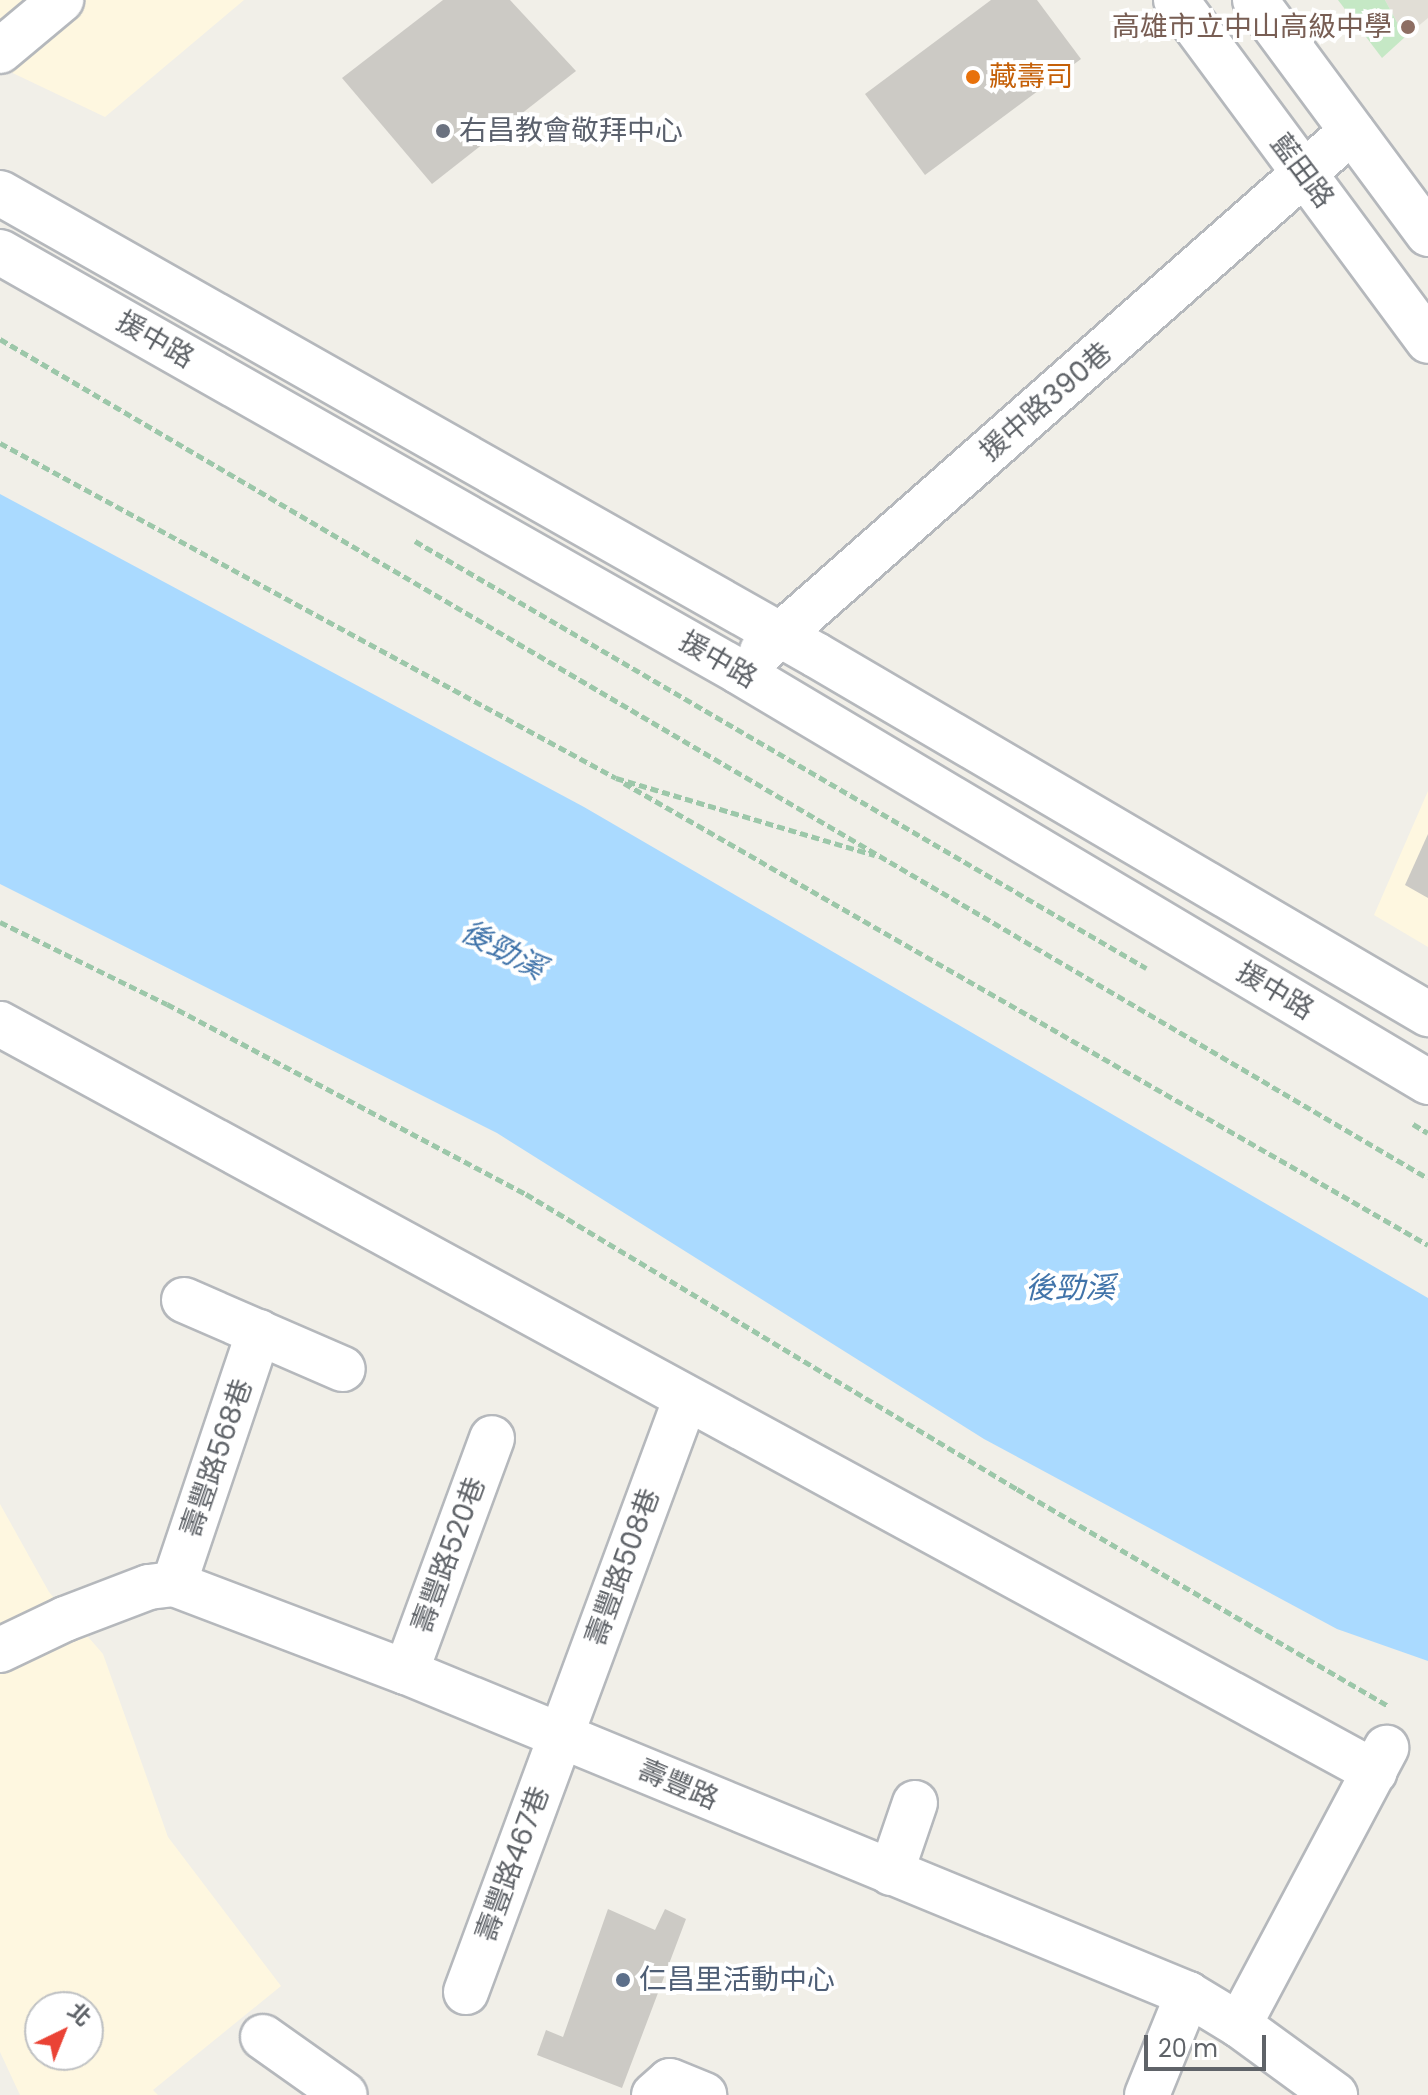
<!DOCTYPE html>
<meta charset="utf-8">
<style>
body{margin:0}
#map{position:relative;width:1428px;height:2095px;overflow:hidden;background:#f1efe8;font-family:Poppins,"Noto Sans TC",sans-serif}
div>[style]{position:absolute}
.commercial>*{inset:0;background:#fef7e0}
.education>*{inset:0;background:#e1ded6}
.green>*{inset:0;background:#c5e8c5}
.water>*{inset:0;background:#aadaff}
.building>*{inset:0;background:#cccac5}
.path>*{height:5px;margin-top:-2.5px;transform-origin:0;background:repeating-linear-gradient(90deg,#9cc7a9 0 8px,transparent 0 12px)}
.roads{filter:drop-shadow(2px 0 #b5b8bc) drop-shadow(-2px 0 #b5b8bc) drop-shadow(0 2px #b5b8bc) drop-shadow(0 -2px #b5b8bc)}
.minor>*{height:44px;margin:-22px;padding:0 22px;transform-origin:22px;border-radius:22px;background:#fff}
.dots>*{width:22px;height:22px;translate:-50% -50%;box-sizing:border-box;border:4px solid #fff;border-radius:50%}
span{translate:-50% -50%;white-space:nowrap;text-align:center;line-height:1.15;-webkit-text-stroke:8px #fff;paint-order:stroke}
.education-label{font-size:28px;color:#785e54}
.right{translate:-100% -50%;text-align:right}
.food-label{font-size:28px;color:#c56008}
.left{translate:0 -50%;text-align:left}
.worship-label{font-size:28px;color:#5b616d}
.street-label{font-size:28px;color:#5f6368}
.service-label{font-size:28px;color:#4e5e75}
.water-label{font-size:30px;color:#4174aa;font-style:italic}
.north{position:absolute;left:24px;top:1991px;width:80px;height:80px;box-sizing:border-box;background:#fff;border:2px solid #bfc1c3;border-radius:50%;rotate:43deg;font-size:22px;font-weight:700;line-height:32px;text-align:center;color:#5f6368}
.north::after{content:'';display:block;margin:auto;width:28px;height:36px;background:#ea4335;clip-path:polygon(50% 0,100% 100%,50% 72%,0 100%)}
.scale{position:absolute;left:1144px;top:2035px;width:122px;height:36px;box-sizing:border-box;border:4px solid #5f6368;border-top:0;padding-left:10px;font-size:24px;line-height:28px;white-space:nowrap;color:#5f6368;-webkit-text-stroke:6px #fff;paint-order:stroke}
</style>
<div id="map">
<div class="commercial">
<i style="clip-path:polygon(0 0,244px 0,105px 117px,0 67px)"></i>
<i style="clip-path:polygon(1428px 791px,1428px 947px,1374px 915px)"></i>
<i style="clip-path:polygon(evenodd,0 1504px,49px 1592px,103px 1654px,168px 1837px,281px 1986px,153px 2090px,158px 2095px,20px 2095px,0 2052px,0 1504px,40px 2007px,88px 2007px,88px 2055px,40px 2055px,40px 2007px)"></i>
</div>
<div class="education">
<i style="clip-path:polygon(1385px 0,1428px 0,1428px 18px,1405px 37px)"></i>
</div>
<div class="green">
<i style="clip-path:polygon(1338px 0,1385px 0,1405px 37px,1382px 58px)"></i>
</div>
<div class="water">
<i style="clip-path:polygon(0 494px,584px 807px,1428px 1298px,1428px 1661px,1337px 1629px,984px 1439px,497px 1133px,0 884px)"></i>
</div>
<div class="building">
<i style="clip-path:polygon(443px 0,510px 0,576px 71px,432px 184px,342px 78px)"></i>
<i style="clip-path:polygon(991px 0,1037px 0,1081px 59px,925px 175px,865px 94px)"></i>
<i style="clip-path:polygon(1428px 834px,1428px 898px,1405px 885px)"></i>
<i style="clip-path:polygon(608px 1909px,655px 1930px,665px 1909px,686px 1919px,622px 2088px,537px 2055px,546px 2030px,563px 2037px)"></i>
</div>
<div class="path">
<i style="left:0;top:339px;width:1656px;rotate:30.44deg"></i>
<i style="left:0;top:443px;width:701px;rotate:28.54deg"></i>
<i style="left:616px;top:778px;width:270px;rotate:16.6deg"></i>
<i style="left:415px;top:541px;width:847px;rotate:30.29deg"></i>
<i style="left:624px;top:783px;width:927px;rotate:29.88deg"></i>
<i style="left:0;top:922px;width:186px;rotate:26.2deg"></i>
<i style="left:167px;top:1004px;width:406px;rotate:27.9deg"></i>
<i style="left:526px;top:1194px;width:573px;rotate:31deg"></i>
<i style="left:1017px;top:1489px;width:431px;rotate:30.3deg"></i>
<i style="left:1413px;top:1124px;width:17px;rotate:31deg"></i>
</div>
<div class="roads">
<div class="minor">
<i style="left:1176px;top:0;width:424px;rotate:53.5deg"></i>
<i style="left:1255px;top:0;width:291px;rotate:53.5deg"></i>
<i style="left:0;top:51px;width:80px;rotate:-39.9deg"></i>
<i style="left:0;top:193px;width:938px;rotate:29.52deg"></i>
<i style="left:816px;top:655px;width:710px;rotate:30.4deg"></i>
<i style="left:0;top:252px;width:849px;rotate:29.59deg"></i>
<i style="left:738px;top:671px;width:803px;rotate:30.78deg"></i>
<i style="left:762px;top:651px;width:786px;rotate:-41.39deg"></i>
<i style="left:0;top:1024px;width:1565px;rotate:28.55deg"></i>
<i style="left:184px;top:1300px;width:173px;rotate:23.5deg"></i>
<i style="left:174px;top:1584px;width:266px;rotate:-71.4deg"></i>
<i style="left:0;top:1650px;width:72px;rotate:-25.5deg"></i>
<i style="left:65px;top:1619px;width:90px;rotate:-20.9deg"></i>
<i style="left:149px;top:1587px;width:25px;rotate:-7deg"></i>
<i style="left:174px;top:1584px;width:248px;rotate:20.8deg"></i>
<i style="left:406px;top:1672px;width:846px;rotate:22.38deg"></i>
<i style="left:1188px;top:1994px;width:60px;rotate:31.3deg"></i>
<i style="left:1239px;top:2025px;width:119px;rotate:36.1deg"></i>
<i style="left:406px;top:1672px;width:249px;rotate:-69.8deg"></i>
<i style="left:891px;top:1873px;width:74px;rotate:-71.1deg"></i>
<i style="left:466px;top:1992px;width:633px;rotate:-69.68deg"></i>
<i style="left:1239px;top:2025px;width:314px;rotate:-62deg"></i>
<i style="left:263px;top:2037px;width:100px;rotate:35.3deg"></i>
<i style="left:654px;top:2095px;width:21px;rotate:-41deg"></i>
<i style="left:670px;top:2081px;width:37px;rotate:22deg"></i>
<i style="left:1147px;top:2095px;width:109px;rotate:-67.9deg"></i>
</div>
</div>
<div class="dots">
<i style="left:1408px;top:27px;background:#8d6e63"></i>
<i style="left:973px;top:77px;background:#e8710a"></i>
<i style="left:443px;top:131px;background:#6b7280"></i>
<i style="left:623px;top:1980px;background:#5c6f8a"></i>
</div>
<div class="education-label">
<span class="right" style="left:1392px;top:27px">高雄市立中山高級中學</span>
</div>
<div class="food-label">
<span class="left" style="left:989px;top:77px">藏壽司</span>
</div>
<div class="worship-label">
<span class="left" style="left:459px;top:131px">右昌教會敬拜中心</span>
</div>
<div class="street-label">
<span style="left:1302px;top:171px;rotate:53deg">藍田路</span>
<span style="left:155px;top:340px;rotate:30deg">援中路</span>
<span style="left:1046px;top:402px;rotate:-41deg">援中路390巷</span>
<span style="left:718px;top:660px;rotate:30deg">援中路</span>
<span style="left:1275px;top:991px;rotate:31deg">援中路</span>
<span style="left:217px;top:1458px;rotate:-71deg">壽豐路568巷</span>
<span style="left:449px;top:1555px;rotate:-70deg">壽豐路520巷</span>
<span style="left:623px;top:1567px;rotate:-70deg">壽豐路508巷</span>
<span style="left:678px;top:1785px;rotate:23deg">壽豐路</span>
<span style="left:513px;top:1864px;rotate:-70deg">壽豐路467巷</span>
</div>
<div class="service-label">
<span class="left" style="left:639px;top:1980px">仁昌里活動中心</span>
</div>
<div class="water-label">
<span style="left:503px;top:950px;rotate:28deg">後勁溪</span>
<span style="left:1070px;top:1288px">後勁溪</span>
</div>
<div class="north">北</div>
<div class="scale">20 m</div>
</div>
